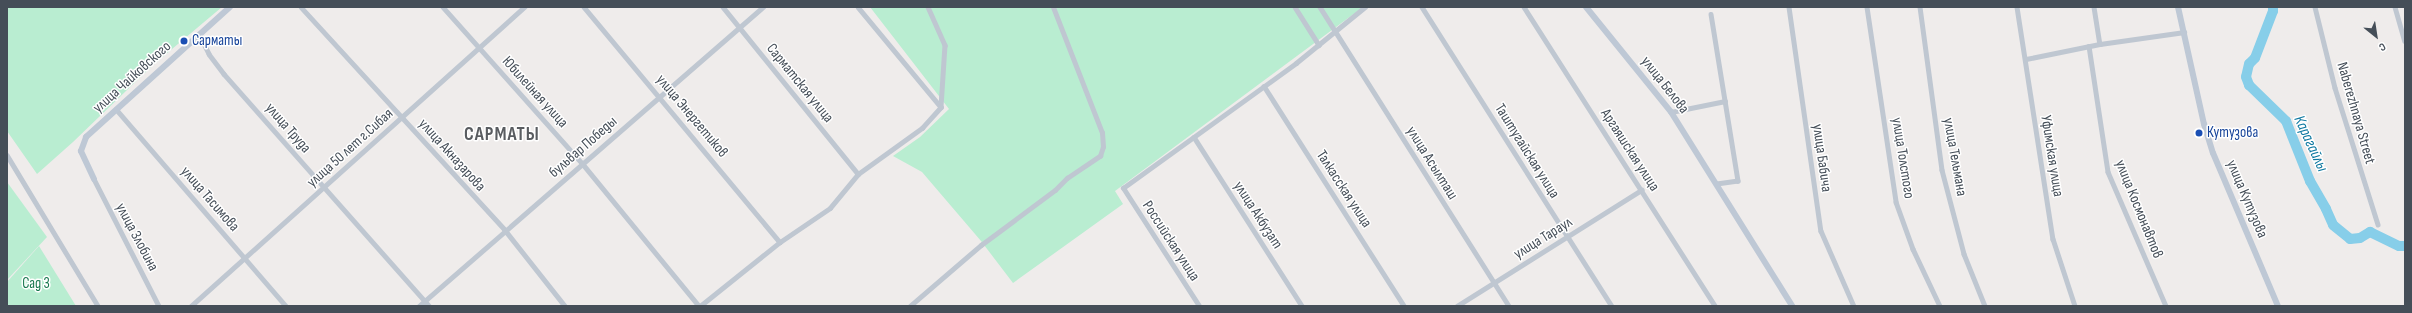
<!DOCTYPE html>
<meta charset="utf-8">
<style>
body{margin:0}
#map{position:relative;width:2412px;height:313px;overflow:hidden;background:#efeceb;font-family:"Sofia Sans Condensed",sans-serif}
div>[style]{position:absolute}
.green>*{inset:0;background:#b9edd1}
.river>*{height:10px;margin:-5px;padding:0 5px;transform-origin:5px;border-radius:5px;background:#87cee9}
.street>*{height:4.5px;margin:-2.25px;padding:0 2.25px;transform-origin:2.25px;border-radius:2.25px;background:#bfc7d1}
.secondary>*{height:6px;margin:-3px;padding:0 3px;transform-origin:3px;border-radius:3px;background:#bec8d5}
.dots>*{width:11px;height:11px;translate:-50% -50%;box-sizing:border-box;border:2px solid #fff;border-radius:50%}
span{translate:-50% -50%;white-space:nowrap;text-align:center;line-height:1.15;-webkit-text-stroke:3px #fff;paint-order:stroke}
.transit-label{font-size:15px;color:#164399}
.left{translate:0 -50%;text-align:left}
.street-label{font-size:15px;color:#454e58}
.park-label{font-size:15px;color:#18774e}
.water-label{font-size:16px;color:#0f79a1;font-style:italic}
.district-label{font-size:19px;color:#595c60;font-weight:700;letter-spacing:1px}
.frame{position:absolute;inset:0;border:8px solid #454e58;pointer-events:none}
.north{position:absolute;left:2356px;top:16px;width:40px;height:40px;-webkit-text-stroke:3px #fff;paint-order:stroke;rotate:150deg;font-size:11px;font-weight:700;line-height:16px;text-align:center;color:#454e58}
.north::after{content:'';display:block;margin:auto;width:14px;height:18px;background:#454e58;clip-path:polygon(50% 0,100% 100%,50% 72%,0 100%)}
</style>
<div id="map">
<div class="green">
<i style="clip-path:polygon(7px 7px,222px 7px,153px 65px,73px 142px,37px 174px,7px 131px)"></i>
<i style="clip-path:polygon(870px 7px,1363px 7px,1115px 191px,1123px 204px,1013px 283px,981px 241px,922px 172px,893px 156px,920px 137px,949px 109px)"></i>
<i style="clip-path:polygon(7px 182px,47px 237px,7px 280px)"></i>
<i style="clip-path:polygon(39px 246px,76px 306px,7px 306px,7px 282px)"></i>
</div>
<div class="river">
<i style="left:2273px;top:7px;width:4px;rotate:90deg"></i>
<i style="left:2273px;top:11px;width:50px;rotate:111deg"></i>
<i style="left:2255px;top:58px;width:8px;rotate:135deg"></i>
<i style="left:2249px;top:64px;width:13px;rotate:103deg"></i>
<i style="left:2246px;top:77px;width:9px;rotate:69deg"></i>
<i style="left:2249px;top:85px;width:52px;rotate:44.2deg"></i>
<i style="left:2286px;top:121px;width:65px;rotate:68.2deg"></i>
<i style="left:2310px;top:181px;width:32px;rotate:60deg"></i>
<i style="left:2326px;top:209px;width:17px;rotate:66deg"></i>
<i style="left:2333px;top:225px;width:22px;rotate:39deg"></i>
<i style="left:2350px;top:239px;width:10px;rotate:-6deg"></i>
<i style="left:2360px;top:238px;width:12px;rotate:-31deg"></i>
<i style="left:2370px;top:232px;width:32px;rotate:26deg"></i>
<i style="left:2399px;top:246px;width:6px"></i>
</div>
<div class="street">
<i style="left:301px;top:7px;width:302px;rotate:47.5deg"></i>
<i style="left:505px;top:230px;width:97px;rotate:51.7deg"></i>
<i style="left:443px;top:7px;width:209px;rotate:48.3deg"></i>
<i style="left:582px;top:163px;width:185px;rotate:50.7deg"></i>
<i style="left:584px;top:7px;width:306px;rotate:50.2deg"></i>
<i style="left:723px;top:7px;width:215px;rotate:51deg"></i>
<i style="left:858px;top:7px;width:130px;rotate:50.3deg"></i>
<i style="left:928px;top:7px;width:42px;rotate:65.9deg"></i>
<i style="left:945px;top:45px;width:62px;rotate:93.7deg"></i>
<i style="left:1295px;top:7px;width:45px;rotate:57.7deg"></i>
<i style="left:1320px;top:7px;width:354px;rotate:57.7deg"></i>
<i style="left:1422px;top:7px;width:354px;rotate:57.6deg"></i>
<i style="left:1524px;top:7px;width:355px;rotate:57.4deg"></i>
<i style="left:1789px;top:7px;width:226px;rotate:81.9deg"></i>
<i style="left:1821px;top:231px;width:82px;rotate:66.3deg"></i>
<i style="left:1867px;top:7px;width:197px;rotate:81.5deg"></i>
<i style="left:1896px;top:202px;width:50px;rotate:70.1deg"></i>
<i style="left:1913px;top:249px;width:63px;rotate:64.7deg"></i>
<i style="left:1920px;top:7px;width:164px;rotate:82.3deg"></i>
<i style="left:1942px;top:170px;width:87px;rotate:75.3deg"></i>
<i style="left:1964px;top:254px;width:56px;rotate:68deg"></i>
<i style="left:2017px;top:7px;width:235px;rotate:81.2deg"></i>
<i style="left:2053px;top:239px;width:71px;rotate:71.8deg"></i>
<i style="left:2094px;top:7px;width:37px;rotate:81deg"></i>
<i style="left:2315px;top:7px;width:83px;rotate:76.1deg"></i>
<i style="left:2335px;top:88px;width:143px;rotate:72.5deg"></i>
<i style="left:2395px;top:7px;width:35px;rotate:74deg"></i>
<i style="left:1711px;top:14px;width:169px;rotate:80.8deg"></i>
<i style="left:1738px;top:181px;width:21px;rotate:172deg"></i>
<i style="left:199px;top:34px;width:22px;rotate:63deg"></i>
<i style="left:209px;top:54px;width:25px;rotate:53deg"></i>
<i style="left:224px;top:74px;width:310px;rotate:48.5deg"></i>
<i style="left:2089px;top:46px;width:127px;rotate:81.4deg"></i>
<i style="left:2108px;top:172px;width:146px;rotate:66.6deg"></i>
<i style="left:2026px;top:59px;width:76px;rotate:-11.5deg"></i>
<i style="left:2100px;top:44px;width:85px;rotate:-8.1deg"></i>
<i style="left:1264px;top:86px;width:261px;rotate:57.5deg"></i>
<i style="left:116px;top:109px;width:260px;rotate:49.2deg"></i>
<i style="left:1671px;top:112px;width:55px;rotate:-11.5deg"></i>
<i style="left:1194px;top:137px;width:201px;rotate:57.4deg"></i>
<i style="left:7px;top:155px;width:176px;rotate:58.9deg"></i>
<i style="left:94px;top:179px;width:143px;rotate:62.9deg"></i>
<i style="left:191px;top:306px;width:448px;rotate:-41.9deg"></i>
<i style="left:419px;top:306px;width:456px;rotate:-41deg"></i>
<i style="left:700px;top:306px;width:102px;rotate:-38.7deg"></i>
<i style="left:780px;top:242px;width:60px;rotate:-34.2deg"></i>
<i style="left:830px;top:208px;width:44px;rotate:-50.5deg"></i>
<i style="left:858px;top:174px;width:79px;rotate:-35.7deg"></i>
<i style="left:922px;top:128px;width:28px;rotate:-48deg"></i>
<i style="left:910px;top:306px;width:94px;rotate:-40.7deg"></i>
<i style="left:981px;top:245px;width:92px;rotate:-36.6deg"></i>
<i style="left:1055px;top:190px;width:17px;rotate:-45deg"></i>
<i style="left:1067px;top:178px;width:40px;rotate:-34deg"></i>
<i style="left:1100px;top:156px;width:9px;rotate:-72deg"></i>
<i style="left:1103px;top:147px;width:14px;rotate:-94deg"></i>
<i style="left:1102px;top:133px;width:135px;rotate:-111.3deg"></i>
<i style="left:1199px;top:306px;width:140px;rotate:-122.8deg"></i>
<i style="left:1123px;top:188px;width:213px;rotate:-35.8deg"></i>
<i style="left:1296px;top:63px;width:89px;rotate:-39.1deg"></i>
<i style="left:1457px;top:306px;width:218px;rotate:-32.2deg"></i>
</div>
<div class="secondary">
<i style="left:1586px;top:7px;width:135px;rotate:51deg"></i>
<i style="left:1671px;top:112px;width:229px;rotate:58deg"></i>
<i style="left:2178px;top:7px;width:120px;rotate:77.5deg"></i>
<i style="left:2204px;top:124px;width:30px;rotate:73deg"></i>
<i style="left:2213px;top:153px;width:166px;rotate:67deg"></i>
<i style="left:94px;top:179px;width:31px;rotate:-115deg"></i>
<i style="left:81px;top:151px;width:15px;rotate:-70deg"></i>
<i style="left:86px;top:137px;width:194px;rotate:-42.1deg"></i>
</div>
<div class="dots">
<i style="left:184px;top:41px;background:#1a4fb4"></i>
<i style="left:2199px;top:133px;background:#1a4fb4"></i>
</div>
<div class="transit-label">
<span class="left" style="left:192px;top:41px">Сарматы</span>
<span class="left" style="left:2207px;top:133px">Кутузова</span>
</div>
<div class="street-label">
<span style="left:132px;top:77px;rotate:-42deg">улица Чайковского</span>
<span style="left:800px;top:83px;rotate:51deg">Сарматская улица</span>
<span style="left:1665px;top:85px;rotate:52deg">улица Белова</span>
<span style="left:535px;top:92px;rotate:48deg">Юбилейная улица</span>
<span style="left:2356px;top:113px;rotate:74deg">Naberezhnaya Street</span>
<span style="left:692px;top:116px;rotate:50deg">улица Энергетиков</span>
<span style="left:288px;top:128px;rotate:49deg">улица Труда</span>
<span style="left:583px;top:147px;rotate:-41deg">бульвар Победы</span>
<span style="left:350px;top:148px;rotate:-42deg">улица 50 лет г.Сибая</span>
<span style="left:1630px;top:150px;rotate:57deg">Аргаяшская улица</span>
<span style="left:1527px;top:151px;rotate:58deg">Таштугайская улица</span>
<span style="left:452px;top:155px;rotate:48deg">улица Акназарова</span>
<span style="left:2052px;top:156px;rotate:81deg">Уфимская улица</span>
<span style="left:1955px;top:157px;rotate:80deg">улица Тельмана</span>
<span style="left:1822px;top:158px;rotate:82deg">улица Бабича</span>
<span style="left:1903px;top:158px;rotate:81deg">улица Толстого</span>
<span style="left:1432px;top:163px;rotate:58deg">улица Асылташ</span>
<span style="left:1344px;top:189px;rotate:57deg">Талкасская улица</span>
<span style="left:210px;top:199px;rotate:49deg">улица Тасимова</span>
<span style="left:2247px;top:199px;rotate:67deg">улица Кутузова</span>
<span style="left:2139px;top:209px;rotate:68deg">улица Космонавтов</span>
<span style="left:1258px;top:215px;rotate:57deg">улица Акбузат</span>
<span style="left:137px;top:237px;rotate:62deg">улица Злобина</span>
<span style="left:1543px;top:238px;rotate:-32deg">улица Тараул</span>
<span style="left:1171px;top:241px;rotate:57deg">Российская улица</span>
</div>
<div class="park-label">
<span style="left:36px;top:284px">Сад 3</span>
</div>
<div class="water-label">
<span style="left:2310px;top:144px;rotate:65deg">Карагайлы</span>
</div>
<div class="district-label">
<span style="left:502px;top:135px">САРМАТЫ</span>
</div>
<div class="frame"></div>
<div class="north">С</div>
</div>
